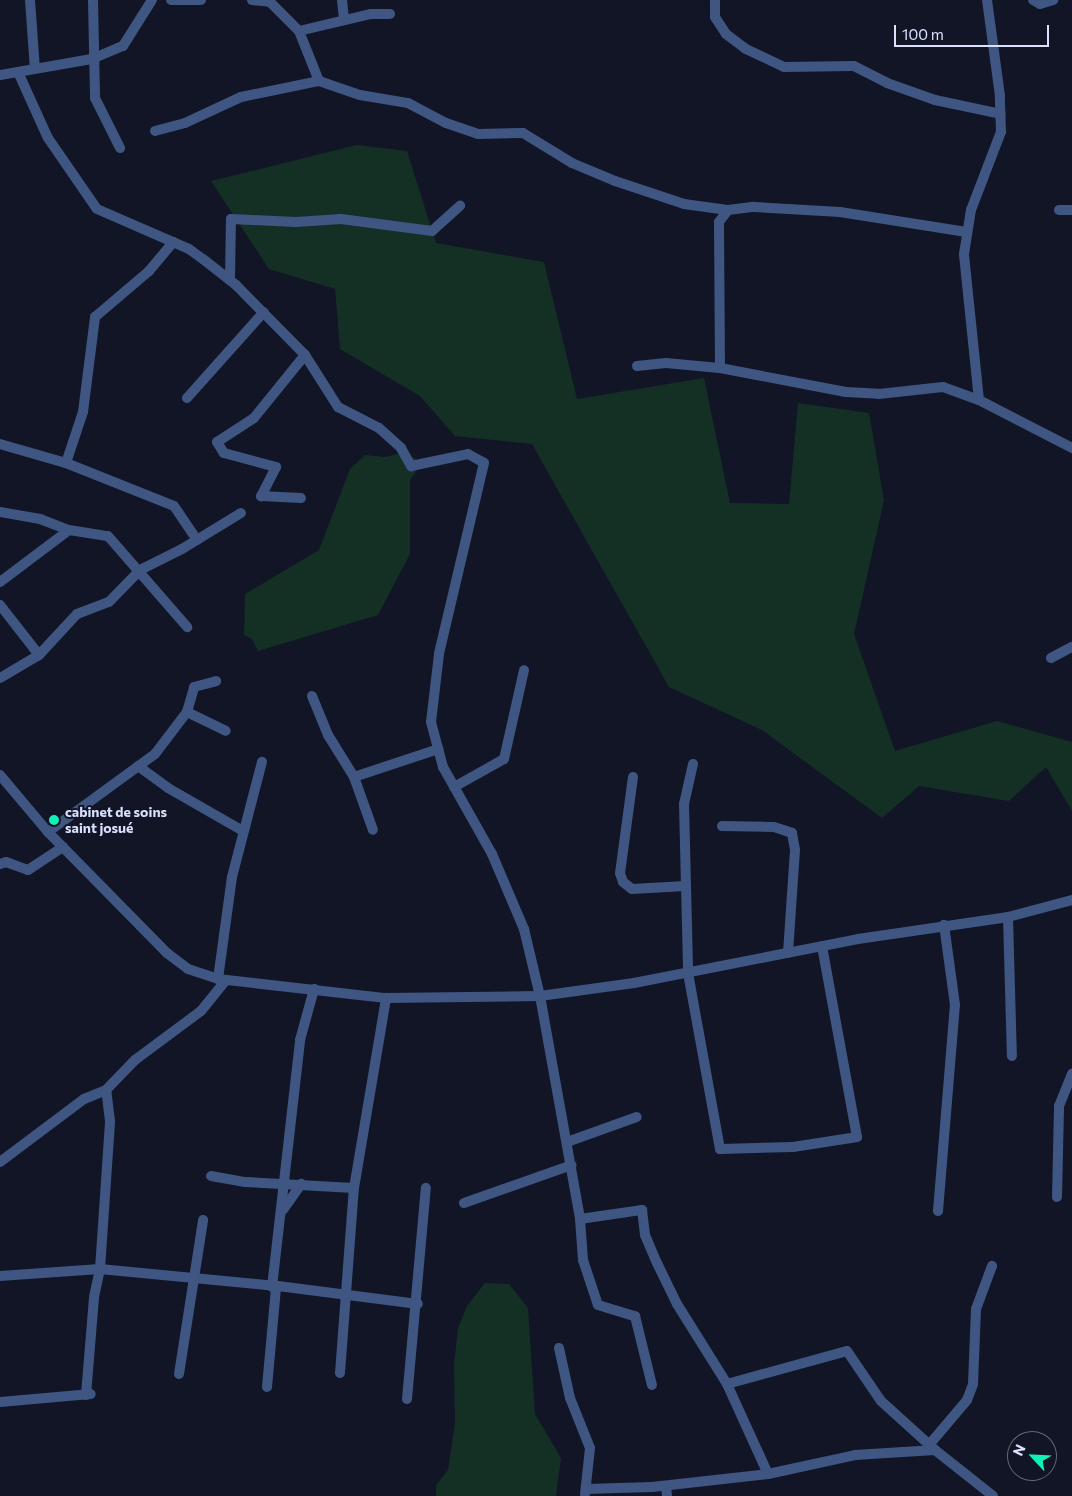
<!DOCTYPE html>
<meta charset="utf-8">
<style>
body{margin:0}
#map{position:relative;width:1072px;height:1496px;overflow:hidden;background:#111526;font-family:Commissioner,sans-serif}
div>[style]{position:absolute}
.green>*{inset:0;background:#143025}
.street>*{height:10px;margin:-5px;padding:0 5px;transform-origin:5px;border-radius:5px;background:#3f5582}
.dots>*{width:14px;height:14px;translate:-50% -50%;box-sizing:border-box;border:2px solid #111526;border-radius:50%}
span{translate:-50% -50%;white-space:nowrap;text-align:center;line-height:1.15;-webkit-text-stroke:4px #111526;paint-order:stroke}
.poi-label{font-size:14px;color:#d9e1fd;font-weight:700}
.left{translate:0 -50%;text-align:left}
.north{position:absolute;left:1007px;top:1431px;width:50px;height:50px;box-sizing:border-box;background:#111526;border:1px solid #61677c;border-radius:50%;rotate:295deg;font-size:14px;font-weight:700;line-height:20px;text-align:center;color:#d9e1fd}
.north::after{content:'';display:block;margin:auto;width:18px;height:22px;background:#11f0b7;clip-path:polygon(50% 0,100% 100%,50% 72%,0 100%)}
.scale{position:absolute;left:894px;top:25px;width:155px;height:22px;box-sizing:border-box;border:2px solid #d9e1fd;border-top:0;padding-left:6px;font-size:15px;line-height:18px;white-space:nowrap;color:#d9e1fd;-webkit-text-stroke:4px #111526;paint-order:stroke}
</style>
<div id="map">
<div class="green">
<i style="clip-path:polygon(357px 145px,407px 151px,436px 243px,544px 262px,577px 399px,704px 378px,730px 503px,789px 504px,798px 403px,869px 413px,884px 500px,854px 634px,895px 751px,997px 721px,1072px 742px,1072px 811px,1046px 767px,1009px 801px,919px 786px,882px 818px,762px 730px,669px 687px,532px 444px,455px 436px,420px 396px,340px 349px,335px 289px,269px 269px,211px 181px)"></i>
<i style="clip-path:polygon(405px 452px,422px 463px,410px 480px,410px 554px,378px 615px,258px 651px,252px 639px,244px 635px,245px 594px,319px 550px,350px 469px,365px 455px,385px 457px)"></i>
<i style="clip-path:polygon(485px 1283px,509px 1284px,528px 1308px,535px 1414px,561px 1458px,556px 1496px,436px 1496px,436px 1485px,448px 1470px,455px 1423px,454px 1364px,458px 1328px,467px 1306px)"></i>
</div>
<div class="street">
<i style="left:30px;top:0;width:69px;rotate:85.9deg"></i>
<i style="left:93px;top:0;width:98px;rotate:88.8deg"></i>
<i style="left:95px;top:98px;width:56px;rotate:63.4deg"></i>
<i style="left:171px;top:0;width:30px"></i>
<i style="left:252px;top:0;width:18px;rotate:6deg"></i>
<i style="left:270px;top:2px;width:41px;rotate:45deg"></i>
<i style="left:299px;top:31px;width:54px;rotate:68.2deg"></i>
<i style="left:319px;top:81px;width:43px;rotate:18.9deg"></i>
<i style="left:360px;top:95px;width:49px;rotate:9.5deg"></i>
<i style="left:408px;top:103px;width:43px;rotate:27.8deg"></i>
<i style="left:446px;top:123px;width:34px;rotate:19deg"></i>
<i style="left:478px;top:134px;width:45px;rotate:-1.3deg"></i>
<i style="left:523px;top:133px;width:57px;rotate:31.5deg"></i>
<i style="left:572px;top:163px;width:47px;rotate:22.7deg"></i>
<i style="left:615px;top:181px;width:73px;rotate:18.4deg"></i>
<i style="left:684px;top:204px;width:44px;rotate:7.8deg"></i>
<i style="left:342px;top:0;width:20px;rotate:84deg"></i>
<i style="left:715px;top:0;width:17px;rotate:90deg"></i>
<i style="left:715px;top:17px;width:20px;rotate:57deg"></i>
<i style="left:726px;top:34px;width:25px;rotate:37deg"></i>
<i style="left:746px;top:49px;width:42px;rotate:25.3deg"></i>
<i style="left:784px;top:67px;width:70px;rotate:-0.8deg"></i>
<i style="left:854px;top:66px;width:37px;rotate:27deg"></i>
<i style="left:887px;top:83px;width:51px;rotate:19.5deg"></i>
<i style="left:935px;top:100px;width:67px;rotate:12deg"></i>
<i style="left:1033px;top:0;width:8px;rotate:30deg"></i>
<i style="left:1040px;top:4px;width:14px;rotate:-17deg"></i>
<i style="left:299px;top:31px;width:74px;rotate:-13.3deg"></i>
<i style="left:371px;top:14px;width:19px"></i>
<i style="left:18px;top:72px;width:72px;rotate:65.6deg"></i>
<i style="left:48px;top:138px;width:86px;rotate:55.4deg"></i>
<i style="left:97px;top:209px;width:100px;rotate:23.5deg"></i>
<i style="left:189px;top:249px;width:17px;rotate:36deg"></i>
<i style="left:203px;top:259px;width:42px;rotate:38.2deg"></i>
<i style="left:236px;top:285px;width:98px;rotate:45.4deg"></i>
<i style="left:305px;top:355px;width:81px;rotate:129deg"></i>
<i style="left:254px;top:418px;width:44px;rotate:147deg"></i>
<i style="left:217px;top:442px;width:13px;rotate:58deg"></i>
<i style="left:224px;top:453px;width:54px;rotate:15.1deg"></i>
<i style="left:276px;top:467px;width:33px;rotate:117deg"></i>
<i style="left:261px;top:496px;width:40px;rotate:2.9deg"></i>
<i style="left:0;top:75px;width:93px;rotate:-9.9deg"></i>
<i style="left:92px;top:59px;width:34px;rotate:-23deg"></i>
<i style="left:123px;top:46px;width:54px;rotate:-57.8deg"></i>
<i style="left:155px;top:131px;width:31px;rotate:-15deg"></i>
<i style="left:185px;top:123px;width:62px;rotate:-24.9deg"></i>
<i style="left:241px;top:97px;width:80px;rotate:-11.6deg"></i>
<i style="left:1059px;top:210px;width:13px"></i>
<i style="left:230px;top:280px;width:61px;rotate:-89.1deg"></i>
<i style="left:231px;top:219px;width:65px;rotate:2.6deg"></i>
<i style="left:296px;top:222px;width:45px;rotate:-3.8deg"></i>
<i style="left:341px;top:219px;width:92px;rotate:7.5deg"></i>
<i style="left:432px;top:231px;width:38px;rotate:-42deg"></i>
<i style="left:305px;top:355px;width:62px;rotate:57.6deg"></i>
<i style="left:338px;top:407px;width:46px;rotate:27.1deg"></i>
<i style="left:379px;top:428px;width:30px;rotate:42deg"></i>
<i style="left:401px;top:448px;width:21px;rotate:61deg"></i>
<i style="left:411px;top:466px;width:58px;rotate:-11.9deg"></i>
<i style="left:468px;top:454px;width:18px;rotate:29deg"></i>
<i style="left:484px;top:463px;width:196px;rotate:103.3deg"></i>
<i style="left:439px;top:654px;width:68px;rotate:96.7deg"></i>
<i style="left:431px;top:722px;width:47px;rotate:75.1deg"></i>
<i style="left:443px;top:767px;width:100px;rotate:60.6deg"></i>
<i style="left:492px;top:854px;width:82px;rotate:66.9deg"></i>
<i style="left:524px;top:929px;width:69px;rotate:76.6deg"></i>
<i style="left:540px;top:996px;width:227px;rotate:79.8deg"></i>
<i style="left:580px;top:1219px;width:63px;rotate:-8.3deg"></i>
<i style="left:642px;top:1210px;width:25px;rotate:83deg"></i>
<i style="left:645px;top:1235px;width:30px;rotate:67deg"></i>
<i style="left:657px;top:1263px;width:46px;rotate:64deg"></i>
<i style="left:677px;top:1304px;width:94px;rotate:58deg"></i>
<i style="left:727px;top:1384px;width:99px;rotate:65.5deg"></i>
<i style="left:637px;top:366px;width:29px;rotate:-6deg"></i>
<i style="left:666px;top:363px;width:54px;rotate:5.3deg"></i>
<i style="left:720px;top:368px;width:128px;rotate:10.8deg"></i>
<i style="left:846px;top:392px;width:33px;rotate:3deg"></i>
<i style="left:879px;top:394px;width:64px;rotate:-6.2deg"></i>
<i style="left:943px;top:387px;width:38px;rotate:20deg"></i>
<i style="left:979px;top:400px;width:105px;rotate:27.3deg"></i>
<i style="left:720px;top:368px;width:146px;rotate:-90.4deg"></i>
<i style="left:719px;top:222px;width:15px;rotate:-53deg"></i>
<i style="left:728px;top:210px;width:26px;rotate:-7deg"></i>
<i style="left:754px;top:207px;width:86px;rotate:3.3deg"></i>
<i style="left:840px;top:212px;width:128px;rotate:9deg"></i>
<i style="left:187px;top:398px;width:115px;rotate:-48.2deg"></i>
<i style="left:979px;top:400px;width:147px;rotate:-95.9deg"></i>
<i style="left:964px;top:254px;width:45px;rotate:-81deg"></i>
<i style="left:971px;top:210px;width:84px;rotate:-69deg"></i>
<i style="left:1001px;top:132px;width:36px;rotate:-92deg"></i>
<i style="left:1000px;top:96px;width:97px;rotate:-97.7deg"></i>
<i style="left:0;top:444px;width:69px;rotate:16.1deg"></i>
<i style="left:66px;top:463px;width:54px;rotate:-71.6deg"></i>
<i style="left:83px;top:412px;width:96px;rotate:-82.8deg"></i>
<i style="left:95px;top:317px;width:71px;rotate:-40.4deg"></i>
<i style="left:149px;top:271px;width:38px;rotate:-50deg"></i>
<i style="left:66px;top:463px;width:116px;rotate:21.7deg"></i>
<i style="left:174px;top:506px;width:41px;rotate:55.9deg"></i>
<i style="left:0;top:512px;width:41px;rotate:9.9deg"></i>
<i style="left:40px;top:519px;width:31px;rotate:21deg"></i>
<i style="left:69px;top:530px;width:39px;rotate:9deg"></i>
<i style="left:108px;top:536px;width:121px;rotate:49deg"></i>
<i style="left:0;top:582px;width:86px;rotate:-37deg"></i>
<i style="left:0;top:605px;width:63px;rotate:52deg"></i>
<i style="left:1051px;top:658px;width:24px;rotate:-28deg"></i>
<i style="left:0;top:678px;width:45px;rotate:-30.5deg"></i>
<i style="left:39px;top:655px;width:56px;rotate:-47.2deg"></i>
<i style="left:77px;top:614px;width:34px;rotate:-21deg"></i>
<i style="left:109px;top:602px;width:45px;rotate:-45.9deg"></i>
<i style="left:140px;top:570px;width:47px;rotate:-26.6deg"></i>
<i style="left:182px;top:549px;width:69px;rotate:-31.4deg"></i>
<i style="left:312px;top:696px;width:42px;rotate:67.7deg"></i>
<i style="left:328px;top:735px;width:49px;rotate:58.2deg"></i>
<i style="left:354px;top:777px;width:56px;rotate:70.3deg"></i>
<i style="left:187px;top:712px;width:43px;rotate:26deg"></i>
<i style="left:693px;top:764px;width:41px;rotate:102.7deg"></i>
<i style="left:684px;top:804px;width:169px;rotate:88.6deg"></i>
<i style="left:688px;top:973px;width:179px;rotate:79.7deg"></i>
<i style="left:720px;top:1149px;width:73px;rotate:-1.6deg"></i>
<i style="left:793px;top:1147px;width:65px;rotate:-8.9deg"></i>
<i style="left:857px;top:1137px;width:194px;rotate:-100.4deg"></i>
<i style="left:138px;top:766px;width:37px;rotate:36deg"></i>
<i style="left:168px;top:788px;width:86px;rotate:29.8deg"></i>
<i style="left:0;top:775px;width:75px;rotate:49.9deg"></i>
<i style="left:48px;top:832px;width:170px;rotate:45.5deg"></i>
<i style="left:167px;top:953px;width:26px;rotate:37deg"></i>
<i style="left:188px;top:969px;width:32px;rotate:18deg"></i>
<i style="left:218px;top:979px;width:169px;rotate:6.5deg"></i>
<i style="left:386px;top:998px;width:154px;rotate:-0.7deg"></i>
<i style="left:540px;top:996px;width:95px;rotate:-7.9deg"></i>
<i style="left:634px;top:983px;width:228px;rotate:-11.1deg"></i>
<i style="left:858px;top:939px;width:152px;rotate:-8.3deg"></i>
<i style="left:1008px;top:917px;width:66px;rotate:-14.9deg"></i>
<i style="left:354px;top:777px;width:89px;rotate:-18.4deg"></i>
<i style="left:633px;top:777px;width:97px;rotate:97.7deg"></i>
<i style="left:620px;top:873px;width:9px;rotate:72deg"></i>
<i style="left:623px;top:882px;width:11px;rotate:38deg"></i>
<i style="left:632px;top:889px;width:53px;rotate:-3.2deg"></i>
<i style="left:454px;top:787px;width:57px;rotate:-29.2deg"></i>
<i style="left:504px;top:759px;width:91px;rotate:-77.3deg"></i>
<i style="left:722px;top:826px;width:52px;rotate:1.1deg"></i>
<i style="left:774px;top:827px;width:19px;rotate:18deg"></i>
<i style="left:792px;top:833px;width:17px;rotate:80deg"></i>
<i style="left:795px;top:850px;width:103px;rotate:93.9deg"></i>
<i style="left:48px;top:832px;width:132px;rotate:-36.1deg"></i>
<i style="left:155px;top:754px;width:53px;rotate:-52.7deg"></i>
<i style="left:187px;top:712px;width:26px;rotate:-74deg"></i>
<i style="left:194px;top:687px;width:23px;rotate:-15deg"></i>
<i style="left:0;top:864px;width:6px;rotate:-18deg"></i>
<i style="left:6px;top:862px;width:23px;rotate:20deg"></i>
<i style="left:28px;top:870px;width:42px;rotate:-33.3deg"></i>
<i style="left:1008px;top:917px;width:139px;rotate:88.4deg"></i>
<i style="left:218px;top:979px;width:103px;rotate:-82.2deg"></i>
<i style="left:232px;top:877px;width:119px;rotate:-75.4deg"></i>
<i style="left:567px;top:1142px;width:74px;rotate:-19.7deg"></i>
<i style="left:0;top:1162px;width:105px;rotate:-36.9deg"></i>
<i style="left:84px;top:1099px;width:24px;rotate:-22deg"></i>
<i style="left:106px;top:1090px;width:42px;rotate:-46deg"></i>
<i style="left:135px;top:1060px;width:82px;rotate:-36.6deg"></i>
<i style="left:201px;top:1011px;width:40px;rotate:-51deg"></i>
<i style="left:211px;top:1176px;width:35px;rotate:10deg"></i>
<i style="left:245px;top:1182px;width:109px;rotate:3.2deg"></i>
<i style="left:1057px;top:1197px;width:91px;rotate:-88.7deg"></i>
<i style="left:1059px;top:1106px;width:35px;rotate:-68deg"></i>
<i style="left:464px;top:1203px;width:114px;rotate:-19.4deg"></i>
<i style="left:283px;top:1210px;width:32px;rotate:-55deg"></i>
<i style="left:938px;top:1211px;width:207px;rotate:-85.3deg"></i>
<i style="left:955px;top:1005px;width:81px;rotate:-97.8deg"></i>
<i style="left:580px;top:1219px;width:41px;rotate:85.8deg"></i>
<i style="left:583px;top:1260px;width:47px;rotate:71.6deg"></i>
<i style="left:598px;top:1305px;width:39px;rotate:17deg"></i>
<i style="left:635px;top:1316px;width:71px;rotate:76.2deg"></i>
<i style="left:0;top:1276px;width:100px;rotate:-4deg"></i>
<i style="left:100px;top:1269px;width:179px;rotate:5.5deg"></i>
<i style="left:278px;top:1286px;width:141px;rotate:7.3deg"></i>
<i style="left:272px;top:1287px;width:249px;rotate:-83.5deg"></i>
<i style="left:300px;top:1040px;width:53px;rotate:-74.6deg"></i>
<i style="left:559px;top:1348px;width:51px;rotate:77.6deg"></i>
<i style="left:570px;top:1398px;width:54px;rotate:68.2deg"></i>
<i style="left:590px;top:1448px;width:46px;rotate:96.2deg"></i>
<i style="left:340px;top:1373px;width:186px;rotate:-85.7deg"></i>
<i style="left:354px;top:1188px;width:193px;rotate:-80.4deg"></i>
<i style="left:179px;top:1374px;width:156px;rotate:-81.1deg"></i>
<i style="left:727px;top:1384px;width:124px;rotate:-15.4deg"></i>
<i style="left:847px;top:1351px;width:60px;rotate:55.8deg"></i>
<i style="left:881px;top:1401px;width:73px;rotate:42.2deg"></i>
<i style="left:935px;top:1450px;width:74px;rotate:38.4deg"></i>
<i style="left:267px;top:1387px;width:99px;rotate:-84.8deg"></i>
<i style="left:86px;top:1395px;width:98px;rotate:-85.3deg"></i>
<i style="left:94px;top:1297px;width:29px;rotate:-78deg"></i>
<i style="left:100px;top:1269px;width:148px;rotate:-86.1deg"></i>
<i style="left:110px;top:1121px;width:31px;rotate:-97deg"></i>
<i style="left:407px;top:1399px;width:212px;rotate:-84.9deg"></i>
<i style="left:0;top:1402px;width:91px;rotate:-5deg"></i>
<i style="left:929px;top:1445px;width:59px;rotate:-49.8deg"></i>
<i style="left:967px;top:1400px;width:17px;rotate:-69deg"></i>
<i style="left:973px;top:1384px;width:75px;rotate:-87.7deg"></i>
<i style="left:976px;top:1309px;width:46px;rotate:-69.6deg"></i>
<i style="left:666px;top:1486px;width:10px;rotate:84deg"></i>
<i style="left:586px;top:1489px;width:66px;rotate:-1.7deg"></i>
<i style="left:652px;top:1487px;width:117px;rotate:-6.4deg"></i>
<i style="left:768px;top:1474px;width:89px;rotate:-12.3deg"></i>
<i style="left:855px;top:1455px;width:80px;rotate:-3.6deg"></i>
</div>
<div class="dots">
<i style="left:54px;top:820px;background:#11f0b7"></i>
</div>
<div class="poi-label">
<span class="left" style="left:65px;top:820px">cabinet de soins<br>saint josué</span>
</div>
<div class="north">N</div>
<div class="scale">100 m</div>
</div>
